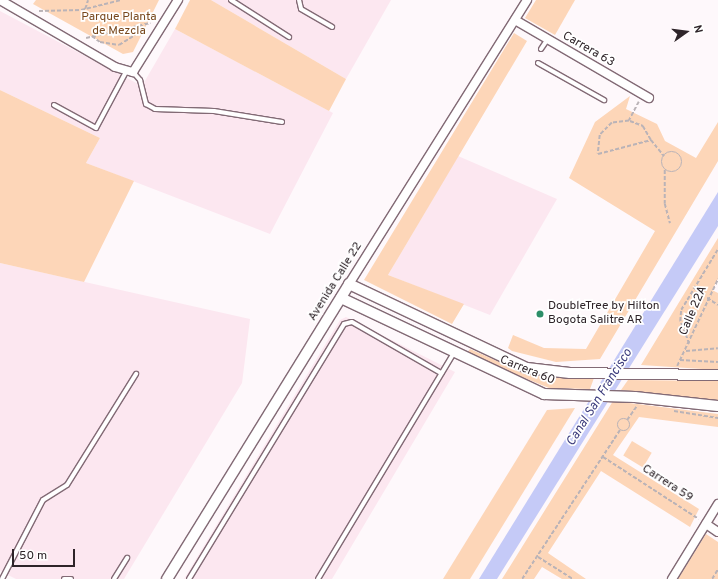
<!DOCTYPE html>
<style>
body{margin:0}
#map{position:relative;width:718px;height:579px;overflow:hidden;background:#fef8fb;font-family:Overpass,sans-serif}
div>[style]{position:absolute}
.built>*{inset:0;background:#fce7f0}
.green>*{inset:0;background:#fdd6b8;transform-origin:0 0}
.water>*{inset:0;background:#c5caf7}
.path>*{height:1.5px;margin-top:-0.75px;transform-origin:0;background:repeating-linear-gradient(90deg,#bab3b7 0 4px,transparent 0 6px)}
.path>.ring{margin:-0.75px;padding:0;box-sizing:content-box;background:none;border:1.5px solid #bab3b7;border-radius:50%}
.roads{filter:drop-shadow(1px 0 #826a75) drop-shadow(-1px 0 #826a75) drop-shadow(0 1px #826a75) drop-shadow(0 -1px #826a75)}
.service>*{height:4px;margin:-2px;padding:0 2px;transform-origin:2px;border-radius:2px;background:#fff}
.minor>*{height:8px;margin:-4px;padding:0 4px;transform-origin:4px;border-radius:4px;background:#fff}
.tertiary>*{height:10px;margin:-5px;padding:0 5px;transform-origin:5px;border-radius:5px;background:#fff}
.dots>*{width:11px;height:11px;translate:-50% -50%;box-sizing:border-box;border:2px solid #fff;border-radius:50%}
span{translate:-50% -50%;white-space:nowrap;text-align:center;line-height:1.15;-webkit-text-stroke:3.5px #fff;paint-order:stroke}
.park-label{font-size:12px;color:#78481d}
.street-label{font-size:12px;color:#2e2429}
.poi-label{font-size:12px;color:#2e2429}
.left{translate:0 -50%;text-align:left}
.water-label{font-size:13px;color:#3b3b7c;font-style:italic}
.north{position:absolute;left:666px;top:12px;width:40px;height:40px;-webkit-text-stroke:3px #fff;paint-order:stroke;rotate:76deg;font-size:11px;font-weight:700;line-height:16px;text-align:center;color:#2e2429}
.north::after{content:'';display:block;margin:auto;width:14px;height:18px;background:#2e2429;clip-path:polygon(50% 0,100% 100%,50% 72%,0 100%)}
.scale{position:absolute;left:12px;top:549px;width:63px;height:18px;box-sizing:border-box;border:2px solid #2e2429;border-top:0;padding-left:5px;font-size:12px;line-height:14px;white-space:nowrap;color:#2e2429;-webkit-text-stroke:3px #fff;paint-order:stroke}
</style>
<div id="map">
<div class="built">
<i style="clip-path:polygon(211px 0,391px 0,346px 79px)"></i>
<i style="clip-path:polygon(0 11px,142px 86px,175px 29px,333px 113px,270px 234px,86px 163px,100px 138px,0 90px)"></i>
<i style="clip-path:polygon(458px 156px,557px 199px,490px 315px,388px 275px)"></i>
<i style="clip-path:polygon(0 263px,250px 319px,242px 383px,124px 579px,16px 579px,0 571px)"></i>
<i style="clip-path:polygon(346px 317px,455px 372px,332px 579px,184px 579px,340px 320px)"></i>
</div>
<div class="green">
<i style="clip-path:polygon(36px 0,159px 0,133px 52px,123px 54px,33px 4px)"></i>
<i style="clip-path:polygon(190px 0,211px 0,346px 79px,329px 111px,175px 29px)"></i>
<i style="clip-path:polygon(536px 0,575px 0,555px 35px,525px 18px)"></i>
<i style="clip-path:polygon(514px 33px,527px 41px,388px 275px,464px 304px,452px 324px,364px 280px)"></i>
<i style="clip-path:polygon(0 90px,100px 138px,86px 163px,134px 181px,84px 282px,0 263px)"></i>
<i style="clip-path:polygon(630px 96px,626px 109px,657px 124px,665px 141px,696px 158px,718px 122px,718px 161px,600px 359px,556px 362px,512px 351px,508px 348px,513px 335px,544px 348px,586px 349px,655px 231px,569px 178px,595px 122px)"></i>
<i style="clip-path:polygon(718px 238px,718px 279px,712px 290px,718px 293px,718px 370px,641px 365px)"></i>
<i style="clip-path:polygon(470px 349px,522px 372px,546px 377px,594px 378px,590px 389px,549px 388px,466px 354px)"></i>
<i style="clip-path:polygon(628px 380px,718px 381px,718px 401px,621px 390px)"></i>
<i style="clip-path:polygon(613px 401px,718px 414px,718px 427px,639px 417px,613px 455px,699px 509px,690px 527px,601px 471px,548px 553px,586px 579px,562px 579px,542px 567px,534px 579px,502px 579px)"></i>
<i style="clip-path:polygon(575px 408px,470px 579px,443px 579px,547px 410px)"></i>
<i style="left:632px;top:441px;width:23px;height:17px;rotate:31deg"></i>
<i style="clip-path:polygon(706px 534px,718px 542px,718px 579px,678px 579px)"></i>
</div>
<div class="water">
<i style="clip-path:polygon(718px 192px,718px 226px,497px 579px,479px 579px)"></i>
</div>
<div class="path">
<i style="left:85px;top:9px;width:9px;rotate:-72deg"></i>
<i style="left:39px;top:11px;width:42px;rotate:-1.4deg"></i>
<i style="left:81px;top:10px;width:41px;rotate:-14deg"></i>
<i style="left:92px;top:36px;width:10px;rotate:37deg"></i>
<i style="left:100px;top:42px;width:19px;rotate:9deg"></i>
<i style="left:119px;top:45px;width:19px;rotate:-32deg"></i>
<i style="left:135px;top:35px;width:12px;rotate:-66deg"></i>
<i style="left:86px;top:38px;width:66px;rotate:-13.2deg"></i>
<i style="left:639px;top:102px;width:21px;rotate:118deg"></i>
<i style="left:629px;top:121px;width:17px;rotate:173deg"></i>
<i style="left:612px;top:123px;width:17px;rotate:135deg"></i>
<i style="left:600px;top:135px;width:19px;rotate:96deg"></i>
<i style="left:598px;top:154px;width:55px;rotate:-14.8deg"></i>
<i style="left:651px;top:140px;width:21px;rotate:51deg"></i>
<i style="left:630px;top:121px;width:14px;rotate:21deg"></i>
<i style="left:643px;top:126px;width:16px;rotate:60deg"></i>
<i class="ring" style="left:662px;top:152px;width:18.5px;height:18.5px"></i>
<i style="left:665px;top:170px;width:34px;rotate:90deg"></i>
<i style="left:665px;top:204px;width:20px;rotate:75deg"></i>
<i style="left:707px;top:298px;width:13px;rotate:32deg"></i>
<i style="left:689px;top:344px;width:25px;rotate:-111deg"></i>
<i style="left:680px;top:321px;width:11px;rotate:-85deg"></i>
<i style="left:681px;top:310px;width:71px;rotate:-58.8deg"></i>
<i style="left:686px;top:351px;width:32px;rotate:-5deg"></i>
<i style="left:680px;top:360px;width:38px;rotate:3deg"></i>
<i style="left:677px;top:366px;width:96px;rotate:-64.8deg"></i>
<i style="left:674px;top:411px;width:45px;rotate:9deg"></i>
<i class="ring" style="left:618px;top:419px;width:10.5px;height:10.5px"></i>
<i style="left:627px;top:420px;width:16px;rotate:-55deg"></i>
<i style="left:603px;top:457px;width:114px;rotate:32.9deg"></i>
<i style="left:538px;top:557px;width:41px;rotate:32.2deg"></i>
<i style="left:522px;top:579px;width:178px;rotate:-56.7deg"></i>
<i style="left:712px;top:579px;width:12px;rotate:-59deg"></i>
</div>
<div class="roads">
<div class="service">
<i style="left:231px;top:0;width:69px;rotate:32.5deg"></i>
<i style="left:299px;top:0;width:9px;rotate:77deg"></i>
<i style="left:301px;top:9px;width:36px;rotate:30deg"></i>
<i style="left:541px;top:49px;width:11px;rotate:-56deg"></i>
<i style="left:538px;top:63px;width:76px;rotate:29.3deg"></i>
<i style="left:133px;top:72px;width:11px;rotate:49deg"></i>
<i style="left:140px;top:80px;width:25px;rotate:76deg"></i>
<i style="left:146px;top:104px;width:10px;rotate:29deg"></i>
<i style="left:155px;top:109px;width:59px;rotate:1.9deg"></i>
<i style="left:214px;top:111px;width:69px;rotate:9.2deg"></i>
<i style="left:54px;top:105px;width:48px;rotate:28.7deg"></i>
<i style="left:96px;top:128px;width:66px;rotate:-61.9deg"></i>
<i style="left:2px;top:579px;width:89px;rotate:-62.6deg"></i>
<i style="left:43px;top:500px;width:28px;rotate:-32deg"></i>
<i style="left:67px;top:485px;width:131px;rotate:-58.1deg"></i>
<i style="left:64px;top:579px;width:7px"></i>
<i style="left:114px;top:579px;width:25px;rotate:-58deg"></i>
<i style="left:189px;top:579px;width:298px;rotate:-58.7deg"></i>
<i style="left:344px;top:324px;width:8px;rotate:-14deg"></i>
<i style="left:352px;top:322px;width:103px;rotate:29.8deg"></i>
<i style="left:318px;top:579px;width:264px;rotate:-59deg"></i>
</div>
<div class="minor">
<i style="left:0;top:0;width:133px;rotate:30.2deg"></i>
<i style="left:115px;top:67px;width:19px;rotate:16deg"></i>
<i style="left:133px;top:72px;width:85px;rotate:-58deg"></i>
<i style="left:515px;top:20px;width:155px;rotate:30.2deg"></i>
<i style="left:349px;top:284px;width:335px;rotate:-57.9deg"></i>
<i style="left:706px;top:524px;width:14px;rotate:34deg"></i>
<i style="left:672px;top:579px;width:88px;rotate:-58.5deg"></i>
</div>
<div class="tertiary">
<i style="left:341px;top:298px;width:225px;rotate:25.3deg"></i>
<i style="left:544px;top:394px;width:91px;rotate:1.9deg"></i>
<i style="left:635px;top:397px;width:83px;rotate:6.2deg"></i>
<i style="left:167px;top:579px;width:347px;rotate:-58.3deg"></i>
<i style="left:349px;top:284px;width:197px;rotate:25.3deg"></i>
<i style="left:527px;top:368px;width:43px;rotate:6.6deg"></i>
<i style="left:570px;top:373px;width:148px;rotate:0.8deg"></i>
</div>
</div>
<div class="dots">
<i style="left:540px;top:314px;background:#2c8e68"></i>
</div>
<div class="park-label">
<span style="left:119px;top:25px">Parque Planta<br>de Mezcla</span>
</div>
<div class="street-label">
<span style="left:588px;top:50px;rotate:30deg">Carrera 63</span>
<span style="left:336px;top:282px;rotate:-58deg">Avenida Calle 22</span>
<span style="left:694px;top:311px;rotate:-67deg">Calle 22A</span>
<span style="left:527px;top:371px;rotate:22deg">Carrera 60</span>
<span style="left:667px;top:484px;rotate:33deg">Carrera 59</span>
</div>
<div class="poi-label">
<span class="left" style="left:548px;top:314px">DoubleTree by Hilton<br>Bogota Salitre AR</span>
</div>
<div class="water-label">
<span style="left:600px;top:398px;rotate:-58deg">Canal San Francisco</span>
</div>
<div class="north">N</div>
<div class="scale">50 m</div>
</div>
